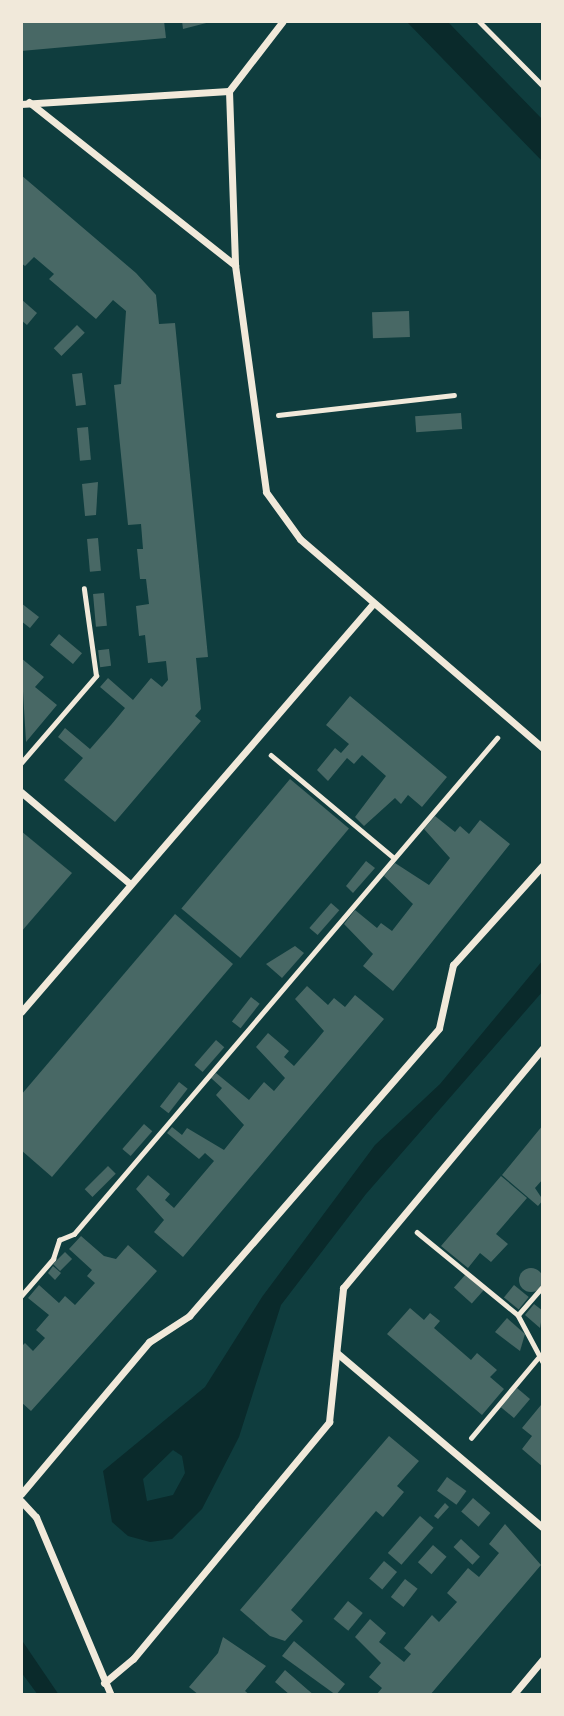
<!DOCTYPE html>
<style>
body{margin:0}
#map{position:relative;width:564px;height:1716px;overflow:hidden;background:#0f3d3e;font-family:"Work Sans",sans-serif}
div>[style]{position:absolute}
.water>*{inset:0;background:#0a2a2b}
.building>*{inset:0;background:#486865;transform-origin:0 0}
.round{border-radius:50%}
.path>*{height:4.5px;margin:-2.25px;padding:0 2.25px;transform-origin:2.25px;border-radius:2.25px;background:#f1e9da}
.minor>*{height:7px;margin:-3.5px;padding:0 3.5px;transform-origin:3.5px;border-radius:3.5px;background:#f1e9da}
span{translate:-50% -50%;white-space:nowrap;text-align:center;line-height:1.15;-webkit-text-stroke:6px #f1e9da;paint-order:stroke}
.frame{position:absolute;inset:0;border:23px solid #f1e9da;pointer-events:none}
</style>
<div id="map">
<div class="water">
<i style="clip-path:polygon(406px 21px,447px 21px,543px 120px,543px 162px)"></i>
<i style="clip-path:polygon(evenodd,543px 960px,543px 991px,366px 1194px,281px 1305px,239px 1437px,202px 1509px,172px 1539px,150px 1542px,128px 1536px,112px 1522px,103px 1471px,205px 1387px,262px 1297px,375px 1145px,440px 1084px,543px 960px,173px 1450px,182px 1456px,185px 1473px,173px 1495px,147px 1501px,143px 1479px,173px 1450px)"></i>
<i style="clip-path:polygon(21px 1639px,59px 1695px,38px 1695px,21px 1672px)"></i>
</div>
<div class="building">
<i style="clip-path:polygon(21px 21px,164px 21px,166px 38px,21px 51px)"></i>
<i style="clip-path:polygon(182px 21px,214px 21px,183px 29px)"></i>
<i style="clip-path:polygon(21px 175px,136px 273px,156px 295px,159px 324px,175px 323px,208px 657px,196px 658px,201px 709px,195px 716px,201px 721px,115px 822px,64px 780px,83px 758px,58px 737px,65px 728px,90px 749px,111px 725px,125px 708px,100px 687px,108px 678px,133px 700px,151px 678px,162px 687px,168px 680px,166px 661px,148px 663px,145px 635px,139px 636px,136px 606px,149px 604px,146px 579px,140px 579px,137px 549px,143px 549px,141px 524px,128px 525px,114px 385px,121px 384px,126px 311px,113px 300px,96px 319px,49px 279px,54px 274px,34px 257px,25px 266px,21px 263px)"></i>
<i style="clip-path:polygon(21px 299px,37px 313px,27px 325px,21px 320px)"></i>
<i style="left:409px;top:311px;width:26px;height:37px;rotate:88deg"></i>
<i style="left:77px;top:325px;width:11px;height:33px;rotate:45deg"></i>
<i style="left:82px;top:373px;width:32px;height:10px;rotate:83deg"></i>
<i style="left:461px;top:413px;width:16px;height:46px;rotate:86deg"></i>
<i style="left:88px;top:427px;width:33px;height:11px;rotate:85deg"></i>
<i style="clip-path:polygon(98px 482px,96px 515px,85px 516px,82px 484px)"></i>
<i style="left:98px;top:538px;width:33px;height:11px;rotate:85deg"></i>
<i style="left:104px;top:593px;width:33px;height:11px;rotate:85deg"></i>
<i style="clip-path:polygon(21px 603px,39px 617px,30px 628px,21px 621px)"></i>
<i style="left:59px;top:634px;width:30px;height:14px;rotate:40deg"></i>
<i style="left:109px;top:649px;width:17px;height:11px;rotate:83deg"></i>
<i style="clip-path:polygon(21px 658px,44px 677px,35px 687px,57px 705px,26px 742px)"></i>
<i style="clip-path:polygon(350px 696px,447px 777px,422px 807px,408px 795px,401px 804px,395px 798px,364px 826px,355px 817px,386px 776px,362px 755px,354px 764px,347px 758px,328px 781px,317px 770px,335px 748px,341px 753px,349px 744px,326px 725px)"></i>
<i style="left:290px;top:779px;width:77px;height:169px;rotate:40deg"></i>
<i style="clip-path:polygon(435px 816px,455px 832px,460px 826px,469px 834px,480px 820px,510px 844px,393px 991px,363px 966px,373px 954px,344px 924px,355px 910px,377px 928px,381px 923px,392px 931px,413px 904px,384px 876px,395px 863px,429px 885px,450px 858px,424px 829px)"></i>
<i style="clip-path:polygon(21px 831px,72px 873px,21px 932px)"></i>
<i style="clip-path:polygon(366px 861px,375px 868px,353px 893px,346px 886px)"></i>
<i style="left:331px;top:903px;width:11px;height:33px;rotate:41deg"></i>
<i style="clip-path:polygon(175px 914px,233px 964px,52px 1177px,21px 1150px,21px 1095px)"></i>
<i style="clip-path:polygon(295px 946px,304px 953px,282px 978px,266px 964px)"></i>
<i style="clip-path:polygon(307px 986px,328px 1005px,334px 998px,345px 1007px,355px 995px,384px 1019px,183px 1257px,154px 1232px,164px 1220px,136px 1189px,148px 1175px,170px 1194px,165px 1200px,174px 1208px,214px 1161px,205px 1153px,199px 1159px,167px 1133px,172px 1127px,182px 1135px,187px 1128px,224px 1150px,244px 1125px,216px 1095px,222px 1088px,211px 1078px,216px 1073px,249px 1100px,264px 1082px,274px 1091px,285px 1078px,256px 1047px,268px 1033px,289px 1051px,284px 1057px,294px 1066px,315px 1042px,324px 1031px,295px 999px)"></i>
<i style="left:251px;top:997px;width:11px;height:31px;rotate:38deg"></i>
<i style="left:216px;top:1040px;width:11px;height:33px;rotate:41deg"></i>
<i style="left:179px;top:1082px;width:11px;height:31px;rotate:38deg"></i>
<i style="left:144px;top:1124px;width:11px;height:33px;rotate:41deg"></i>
<i style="clip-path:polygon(543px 1125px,543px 1179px,535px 1188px,543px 1200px,538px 1206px,502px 1175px)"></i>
<i style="left:108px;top:1166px;width:11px;height:33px;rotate:45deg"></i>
<i style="clip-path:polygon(501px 1176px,527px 1198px,496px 1234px,508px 1244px,491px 1262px,480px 1253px,468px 1268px,441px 1246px)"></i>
<i style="clip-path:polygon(81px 1236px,104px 1256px,116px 1259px,128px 1245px,157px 1271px,31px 1411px,21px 1402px,21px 1347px,25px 1343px,33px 1351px,45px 1338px,36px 1330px,49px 1315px,28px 1298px,39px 1285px,59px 1303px,65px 1296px,75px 1305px,95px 1283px,87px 1276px,92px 1270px,69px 1249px)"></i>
<i style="left:65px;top:1252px;width:10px;height:17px;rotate:45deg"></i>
<i style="clip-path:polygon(53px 1266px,61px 1273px,55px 1280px,48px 1273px)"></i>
<i class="round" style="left:519px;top:1268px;width:24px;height:24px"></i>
<i style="left:466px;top:1274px;width:24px;height:18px;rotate:42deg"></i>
<i style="left:514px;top:1285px;width:19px;height:16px;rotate:39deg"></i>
<i style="clip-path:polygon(534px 1304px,543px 1311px,540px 1328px,525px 1315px)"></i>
<i style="clip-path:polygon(410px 1308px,424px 1320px,430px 1313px,440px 1321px,434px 1328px,471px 1360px,477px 1353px,497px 1370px,490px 1377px,504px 1389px,482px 1415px,387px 1334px)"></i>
<i style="clip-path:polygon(507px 1318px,525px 1334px,520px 1351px,495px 1332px)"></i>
<i style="left:517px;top:1388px;width:17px;height:25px;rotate:40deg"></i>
<i style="clip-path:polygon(541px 1405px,543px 1407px,543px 1467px,522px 1449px,532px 1436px,522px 1428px)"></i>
<i style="clip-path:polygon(389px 1436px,419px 1461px,397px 1486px,404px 1492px,383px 1517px,376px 1511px,291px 1610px,303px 1621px,285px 1641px,270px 1636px,240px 1610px)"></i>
<i style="left:447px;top:1477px;width:24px;height:17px;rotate:36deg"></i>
<i style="left:473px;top:1498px;width:23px;height:18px;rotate:41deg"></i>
<i style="clip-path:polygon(445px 1503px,449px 1507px,438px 1519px,434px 1516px)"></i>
<i style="left:420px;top:1516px;width:18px;height:49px;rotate:41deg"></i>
<i style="clip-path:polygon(505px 1524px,541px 1565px,430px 1695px,376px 1695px,382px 1688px,369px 1677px,381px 1663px,355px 1637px,370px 1619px,386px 1633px,379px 1642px,404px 1662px,411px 1654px,404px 1648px,432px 1615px,439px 1622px,457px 1602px,447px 1593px,468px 1568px,479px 1577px,499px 1553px,489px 1544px)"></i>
<i style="left:461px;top:1539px;width:26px;height:11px;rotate:43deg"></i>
<i style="left:433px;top:1545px;width:18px;height:23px;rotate:41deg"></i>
<i style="left:384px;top:1561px;width:17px;height:23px;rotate:40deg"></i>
<i style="left:405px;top:1579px;width:16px;height:23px;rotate:38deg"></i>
<i style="left:348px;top:1601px;width:19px;height:23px;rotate:39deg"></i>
<i style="clip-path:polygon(223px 1637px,266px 1666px,245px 1691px,250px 1695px,199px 1695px,189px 1687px,218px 1653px)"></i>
<i style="clip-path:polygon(294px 1641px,345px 1684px,336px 1695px,282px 1656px)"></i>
<i style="clip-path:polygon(285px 1670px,308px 1690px,314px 1695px,290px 1695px,275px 1682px)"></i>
</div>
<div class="path">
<i style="left:479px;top:21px;width:91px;rotate:45.4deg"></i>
<i style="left:278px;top:415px;width:177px;rotate:-6.5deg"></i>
<i style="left:271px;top:755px;width:160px;rotate:39.9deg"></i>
<i style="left:21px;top:763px;width:115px;rotate:-49.2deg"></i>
<i style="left:96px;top:676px;width:88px;rotate:-97.9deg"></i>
<i style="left:417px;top:1232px;width:131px;rotate:39.4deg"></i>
<i style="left:518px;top:1315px;width:53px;rotate:62deg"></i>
<i style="left:21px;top:1296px;width:49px;rotate:-49.1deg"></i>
<i style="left:53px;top:1259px;width:20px;rotate:-72deg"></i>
<i style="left:59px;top:1240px;width:16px;rotate:-22deg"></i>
<i style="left:74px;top:1234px;width:652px;rotate:-49.54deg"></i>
<i style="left:518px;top:1315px;width:38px;rotate:-49deg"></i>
<i style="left:471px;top:1438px;width:104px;rotate:-50.1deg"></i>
</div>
<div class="minor">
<i style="left:229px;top:91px;width:174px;rotate:88deg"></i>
<i style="left:235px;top:265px;width:229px;rotate:82.2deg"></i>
<i style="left:266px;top:492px;width:58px;rotate:54.1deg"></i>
<i style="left:300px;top:539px;width:321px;rotate:40.7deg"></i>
<i style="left:229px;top:91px;width:88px;rotate:-52.4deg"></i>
<i style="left:29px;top:102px;width:263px;rotate:38.4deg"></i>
<i style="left:21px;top:104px;width:208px;rotate:-3.6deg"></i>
<i style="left:21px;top:792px;width:141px;rotate:40.1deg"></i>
<i style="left:21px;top:1012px;width:537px;rotate:-49.23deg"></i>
<i style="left:337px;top:1353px;width:270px;rotate:40.3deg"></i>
<i style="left:21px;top:1494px;width:199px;rotate:-49.9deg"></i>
<i style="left:149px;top:1342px;width:48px;rotate:-33deg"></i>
<i style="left:189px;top:1316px;width:381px;rotate:-49deg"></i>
<i style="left:439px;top:1028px;width:65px;rotate:-77.5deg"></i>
<i style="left:453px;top:965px;width:135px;rotate:-48deg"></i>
<i style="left:21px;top:1501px;width:22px;rotate:47deg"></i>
<i style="left:36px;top:1517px;width:193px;rotate:67.2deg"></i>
<i style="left:104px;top:1683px;width:38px;rotate:-40deg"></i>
<i style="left:133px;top:1659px;width:308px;rotate:-50.4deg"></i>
<i style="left:329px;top:1422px;width:135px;rotate:-84deg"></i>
<i style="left:343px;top:1288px;width:312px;rotate:-50.2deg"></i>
<i style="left:513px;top:1695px;width:47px;rotate:-50.2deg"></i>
</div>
<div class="frame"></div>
</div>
